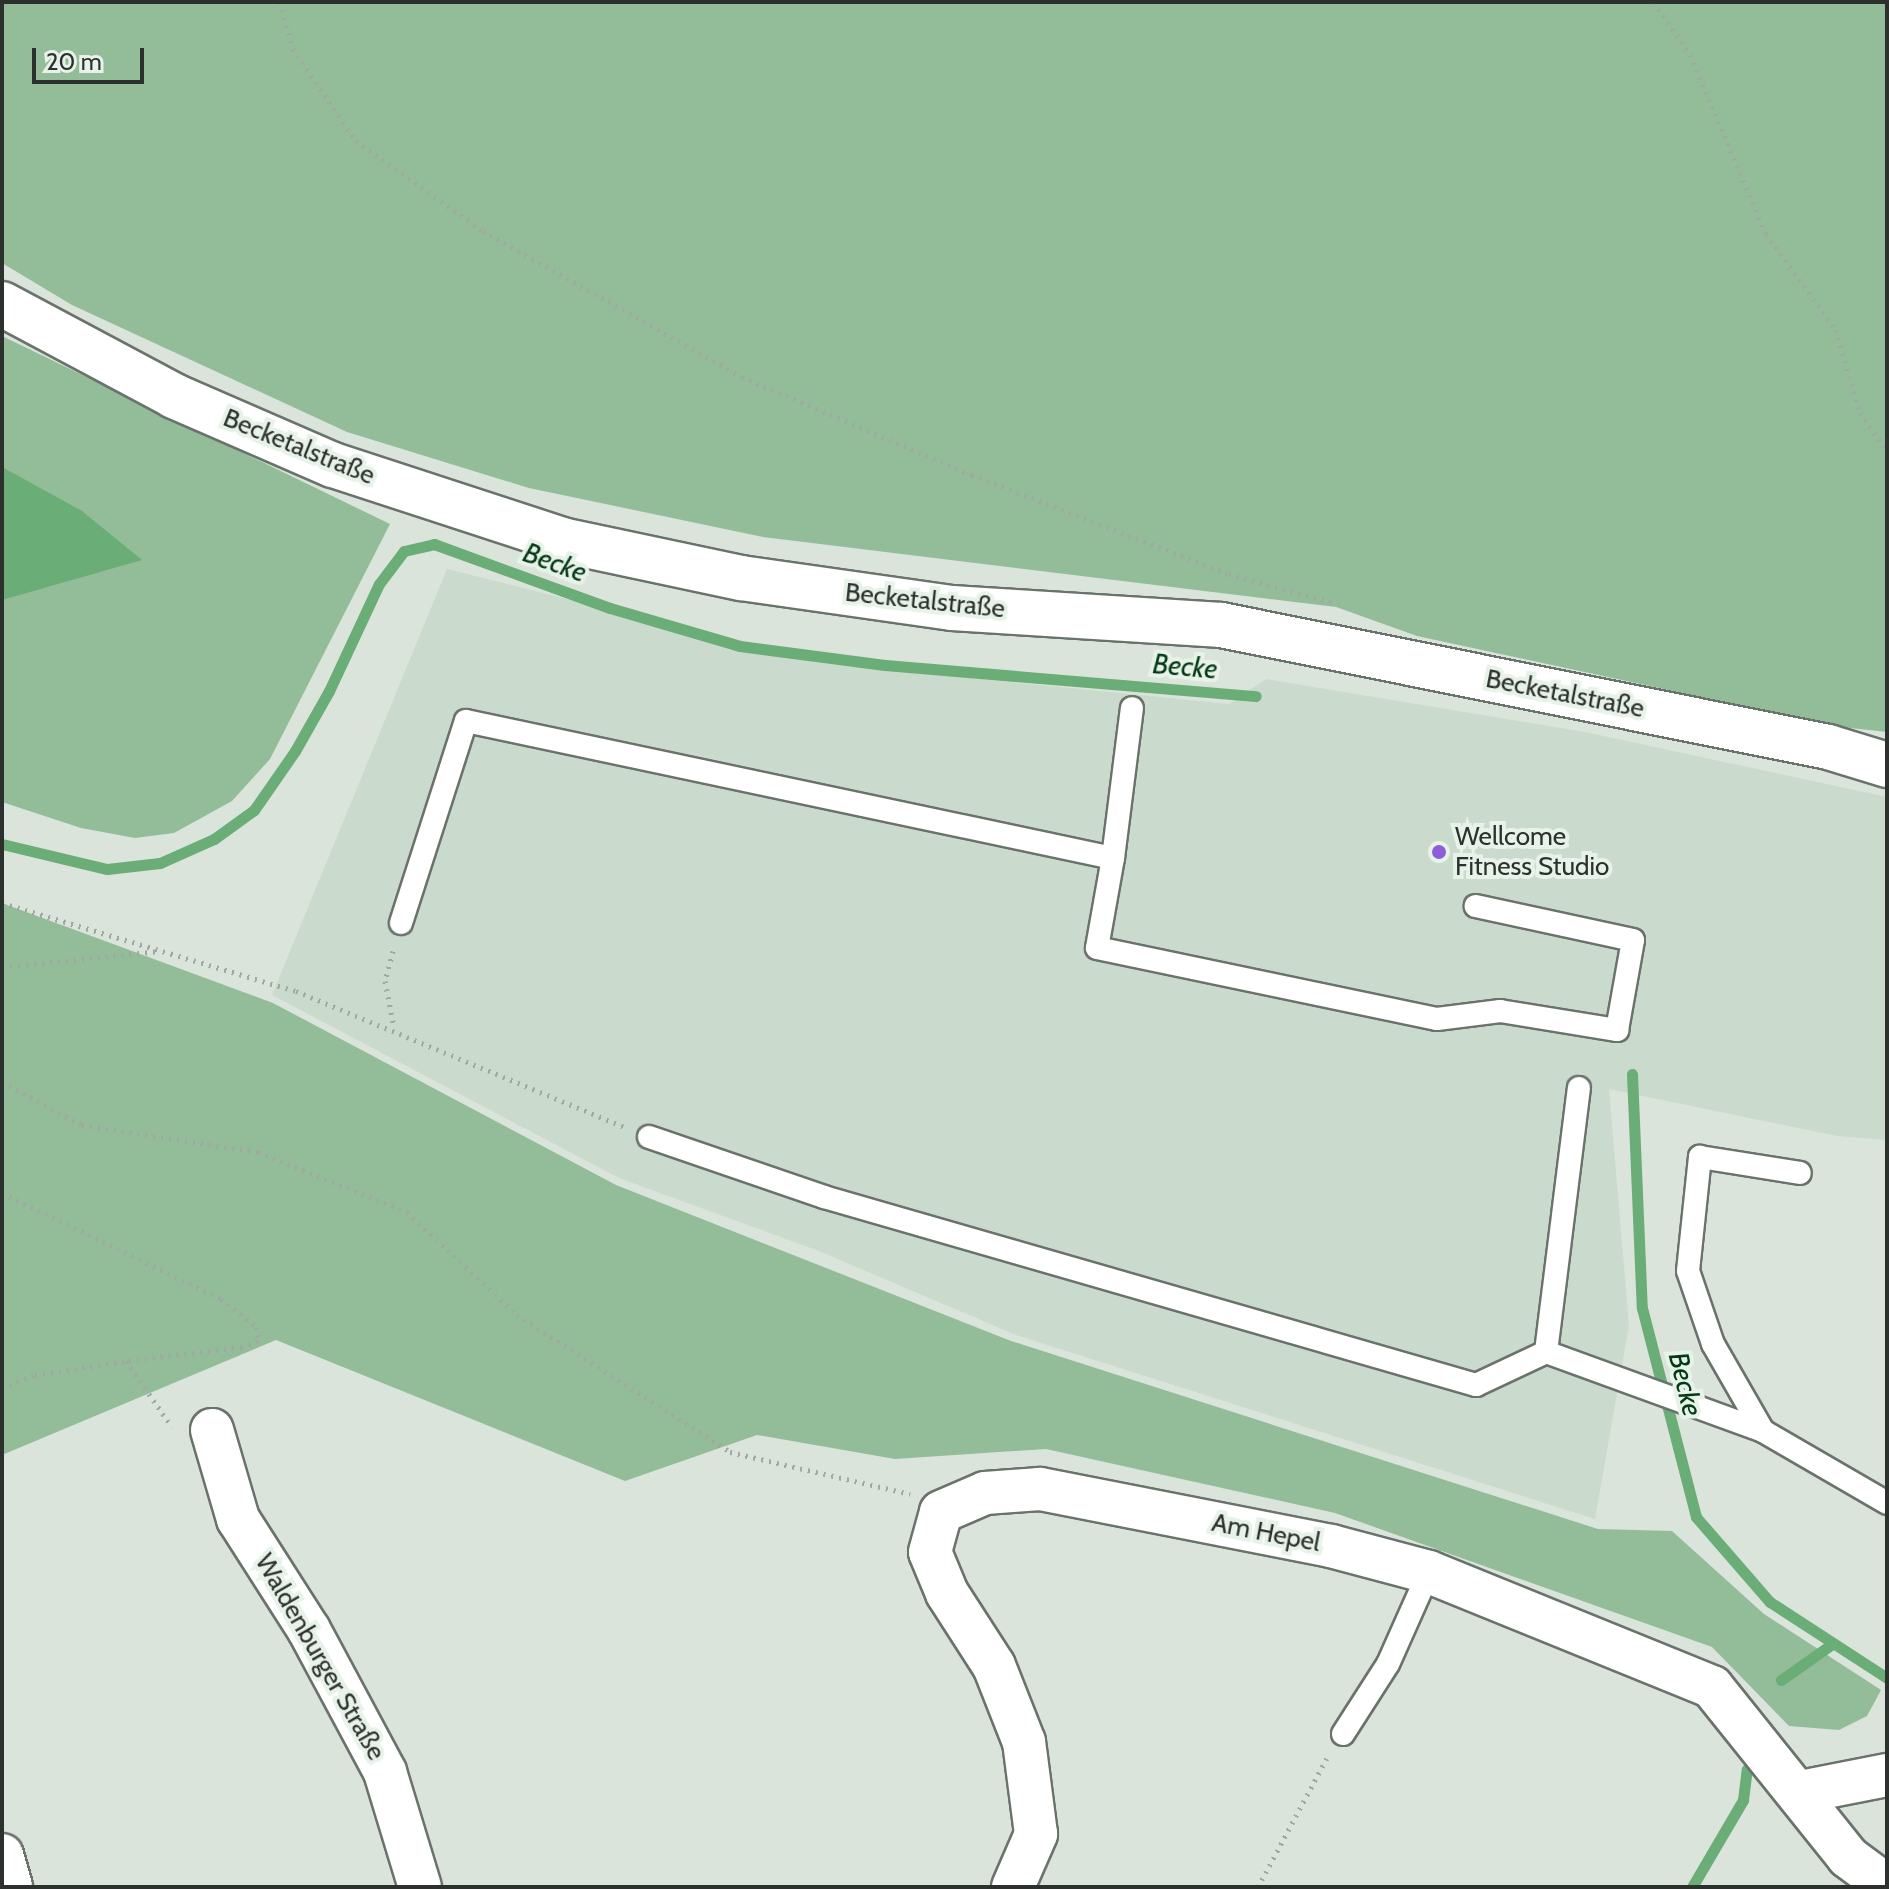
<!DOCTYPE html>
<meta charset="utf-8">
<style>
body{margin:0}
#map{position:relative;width:1889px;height:1889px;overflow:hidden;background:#dae4db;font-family:Cabin,sans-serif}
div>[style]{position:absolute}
.built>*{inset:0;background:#cadacc}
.green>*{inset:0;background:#93bd99}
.water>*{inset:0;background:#6aad76}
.stream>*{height:11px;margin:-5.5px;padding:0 5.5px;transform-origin:5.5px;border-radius:5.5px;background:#6aad76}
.path>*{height:5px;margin-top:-2.5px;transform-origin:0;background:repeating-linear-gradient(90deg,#a0a8a1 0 2px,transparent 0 8px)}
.roads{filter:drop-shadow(2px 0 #6a736b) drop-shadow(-2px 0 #6a736b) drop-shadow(0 2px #6a736b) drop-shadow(0 -2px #6a736b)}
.lane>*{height:22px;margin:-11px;padding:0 11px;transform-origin:11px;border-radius:11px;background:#fff}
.street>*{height:42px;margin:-21px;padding:0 21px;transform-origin:21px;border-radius:21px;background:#fff}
.secondary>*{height:44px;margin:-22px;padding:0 22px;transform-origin:22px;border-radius:22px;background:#fff}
.dots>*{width:22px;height:22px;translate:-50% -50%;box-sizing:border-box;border:4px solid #e7f2e9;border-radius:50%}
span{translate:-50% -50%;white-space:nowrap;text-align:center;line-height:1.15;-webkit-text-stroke:8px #e7f2e9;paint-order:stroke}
.street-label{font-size:26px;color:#2d312e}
.poi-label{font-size:26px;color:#2d312e}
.left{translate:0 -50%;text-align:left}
.water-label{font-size:28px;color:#043915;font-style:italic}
.frame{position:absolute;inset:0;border:4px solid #2d312e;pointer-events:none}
.scale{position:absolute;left:32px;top:48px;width:112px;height:36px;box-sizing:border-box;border:4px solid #2d312e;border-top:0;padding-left:10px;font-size:24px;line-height:28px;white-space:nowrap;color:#2d312e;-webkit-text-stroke:6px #e7f2e9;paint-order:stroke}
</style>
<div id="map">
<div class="built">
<i style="clip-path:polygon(447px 569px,821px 663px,1229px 704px,1266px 679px,1585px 732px,1887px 797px,1887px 1140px,1837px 1136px,1609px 1089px,1629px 1325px,1595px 1519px,1016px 1335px,819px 1251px,619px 1178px,272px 995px)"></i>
</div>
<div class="green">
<i style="clip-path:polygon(2px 2px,1887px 2px,1887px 732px,1841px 727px,1417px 636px,1336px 607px,763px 537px,529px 488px,347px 432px,72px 305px,2px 263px)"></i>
<i style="clip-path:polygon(2px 336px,390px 524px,270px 759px,232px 801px,174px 833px,135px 838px,81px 828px,2px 802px)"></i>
<i style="clip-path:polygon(2px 903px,273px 1003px,616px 1185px,1011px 1341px,1598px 1529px,1672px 1531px,1764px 1614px,1881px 1690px,1867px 1716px,1839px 1730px,1789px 1726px,1712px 1647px,1335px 1513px,1046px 1449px,895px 1459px,757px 1435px,625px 1481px,276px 1340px,2px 1455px)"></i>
</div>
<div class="water">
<i style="clip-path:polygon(2px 467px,82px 511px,142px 560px,2px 600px)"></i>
</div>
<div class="stream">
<i style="left:2px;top:844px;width:108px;rotate:13.4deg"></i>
<i style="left:107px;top:869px;width:53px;rotate:-6.5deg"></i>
<i style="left:160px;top:863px;width:59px;rotate:-24deg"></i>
<i style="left:214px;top:839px;width:49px;rotate:-35.9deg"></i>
<i style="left:254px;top:810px;width:72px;rotate:-55.2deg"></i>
<i style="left:295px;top:751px;width:69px;rotate:-60.5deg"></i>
<i style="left:329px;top:691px;width:118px;rotate:-65deg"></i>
<i style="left:379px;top:584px;width:41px;rotate:-52.9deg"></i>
<i style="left:404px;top:551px;width:31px;rotate:-13deg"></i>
<i style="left:434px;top:544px;width:187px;rotate:20deg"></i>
<i style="left:610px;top:608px;width:135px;rotate:16.3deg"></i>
<i style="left:740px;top:646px;width:146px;rotate:7.5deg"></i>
<i style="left:885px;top:665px;width:372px;rotate:4.8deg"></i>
<i style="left:1632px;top:1074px;width:234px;rotate:87.6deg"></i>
<i style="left:1642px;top:1308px;width:216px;rotate:75.5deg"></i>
<i style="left:1696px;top:1517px;width:113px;rotate:49deg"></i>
<i style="left:1770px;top:1602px;width:140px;rotate:33deg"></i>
<i style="left:1781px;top:1680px;width:62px;rotate:-35.2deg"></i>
<i style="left:1692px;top:1887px;width:101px;rotate:-59.6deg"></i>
<i style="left:1743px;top:1800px;width:31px;rotate:-83deg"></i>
</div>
<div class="path">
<i style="left:280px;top:2px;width:49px;rotate:74.5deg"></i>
<i style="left:293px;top:49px;width:112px;rotate:55.6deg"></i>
<i style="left:356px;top:141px;width:156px;rotate:35.3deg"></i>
<i style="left:483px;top:231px;width:297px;rotate:29.4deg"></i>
<i style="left:742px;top:377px;width:250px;rotate:23.1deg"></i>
<i style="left:972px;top:475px;width:275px;rotate:21.1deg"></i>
<i style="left:1229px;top:574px;width:109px;rotate:15.4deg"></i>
<i style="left:1654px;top:2px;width:64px;rotate:55.8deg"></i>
<i style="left:1690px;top:55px;width:194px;rotate:67deg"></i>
<i style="left:1766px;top:234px;width:119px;rotate:53.9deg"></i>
<i style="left:1836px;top:330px;width:86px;rotate:73.9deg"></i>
<i style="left:1860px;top:413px;width:47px;rotate:54.6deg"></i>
<i style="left:2px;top:903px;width:307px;rotate:16.7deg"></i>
<i style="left:296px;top:991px;width:356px;rotate:22.5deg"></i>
<i style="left:393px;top:951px;width:31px;rotate:105deg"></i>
<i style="left:385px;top:981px;width:47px;rotate:78.9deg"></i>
<i style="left:2px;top:967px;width:159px;rotate:-5.8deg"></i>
<i style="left:2px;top:1082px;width:91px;rotate:28.3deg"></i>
<i style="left:82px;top:1125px;width:178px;rotate:8.7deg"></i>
<i style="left:258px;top:1152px;width:161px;rotate:21.9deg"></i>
<i style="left:407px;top:1212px;width:151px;rotate:43.1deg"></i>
<i style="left:517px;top:1315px;width:253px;rotate:32.7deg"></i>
<i style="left:730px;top:1452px;width:185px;rotate:13.1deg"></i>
<i style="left:2px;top:1193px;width:243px;rotate:25.8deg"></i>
<i style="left:221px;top:1299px;width:46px;rotate:37.9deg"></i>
<i style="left:257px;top:1327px;width:14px;rotate:86deg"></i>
<i style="left:258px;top:1341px;width:17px;rotate:159deg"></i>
<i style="left:242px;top:1347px;width:117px;rotate:173.1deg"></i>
<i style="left:126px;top:1361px;width:80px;rotate:55.1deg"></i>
<i style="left:2px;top:1388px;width:35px;rotate:-22deg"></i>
<i style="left:35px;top:1375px;width:92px;rotate:-8.7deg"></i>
<i style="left:1258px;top:1887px;width:146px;rotate:-61.9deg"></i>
</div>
<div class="roads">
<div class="lane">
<i style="left:1113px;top:858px;width:91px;rotate:100.1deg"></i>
<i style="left:1097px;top:948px;width:347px;rotate:11.8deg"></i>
<i style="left:1437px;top:1019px;width:64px;rotate:-7.2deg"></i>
<i style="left:1500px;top:1011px;width:119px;rotate:9.2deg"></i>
<i style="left:1617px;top:1030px;width:91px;rotate:-79.9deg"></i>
<i style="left:1633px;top:940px;width:161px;rotate:-167.8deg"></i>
<i style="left:401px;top:923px;width:212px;rotate:-72.2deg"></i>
<i style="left:466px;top:721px;width:661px;rotate:11.96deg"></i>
<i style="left:1113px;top:858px;width:151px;rotate:-82.8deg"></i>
<i style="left:649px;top:1137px;width:185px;rotate:18.9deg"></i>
<i style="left:824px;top:1197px;width:679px;rotate:16.08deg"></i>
<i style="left:1476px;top:1385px;width:77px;rotate:-25.2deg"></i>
<i style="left:1546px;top:1352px;width:231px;rotate:20deg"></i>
<i style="left:1763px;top:1431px;width:143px;rotate:30.1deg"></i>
<i style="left:1546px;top:1352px;width:266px;rotate:-82.9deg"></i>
<i style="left:1763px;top:1431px;width:100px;rotate:-119.9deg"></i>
<i style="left:1713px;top:1344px;width:77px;rotate:-108.9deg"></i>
<i style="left:1688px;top:1271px;width:115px;rotate:-84deg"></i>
<i style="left:1700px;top:1157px;width:101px;rotate:9.1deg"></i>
<i style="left:1343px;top:1734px;width:83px;rotate:-57.3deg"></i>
<i style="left:1388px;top:1664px;width:101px;rotate:-66deg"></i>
</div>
<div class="street">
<i style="left:212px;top:1430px;width:93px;rotate:73.7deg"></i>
<i style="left:238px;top:1519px;width:132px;rotate:57.4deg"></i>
<i style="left:309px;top:1630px;width:161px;rotate:61.8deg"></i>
<i style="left:385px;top:1772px;width:120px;rotate:73.1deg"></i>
<i style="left:1800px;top:1792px;width:89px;rotate:-11.1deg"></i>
<i style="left:2px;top:1855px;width:33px;rotate:74deg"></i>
<i style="left:1013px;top:1887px;width:58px;rotate:-66.5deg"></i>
<i style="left:1036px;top:1834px;width:93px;rotate:-97.4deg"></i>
<i style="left:1024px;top:1742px;width:82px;rotate:-111.5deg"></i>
<i style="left:994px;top:1666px;width:87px;rotate:-122.8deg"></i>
<i style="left:947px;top:1593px;width:44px;rotate:-112.5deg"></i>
<i style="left:930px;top:1552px;width:41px;rotate:-74.6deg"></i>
<i style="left:941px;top:1512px;width:48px;rotate:-23.4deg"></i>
<i style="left:985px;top:1493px;width:55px;rotate:-4.2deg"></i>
<i style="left:1040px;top:1489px;width:297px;rotate:11.1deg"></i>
<i style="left:1331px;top:1546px;width:101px;rotate:14.9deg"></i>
<i style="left:1429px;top:1572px;width:305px;rotate:22.1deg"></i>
<i style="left:1712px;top:1687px;width:218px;rotate:51.3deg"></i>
<i style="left:1848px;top:1857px;width:49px;rotate:36.6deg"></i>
</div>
<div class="secondary">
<i style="left:2px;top:304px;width:195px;rotate:28.1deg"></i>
<i style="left:174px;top:396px;width:173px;rotate:23.5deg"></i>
<i style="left:333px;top:465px;width:241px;rotate:18.1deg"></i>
<i style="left:562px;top:540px;width:183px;rotate:12deg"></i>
<i style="left:741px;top:578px;width:213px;rotate:8.1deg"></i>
<i style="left:952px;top:608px;width:270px;rotate:3.6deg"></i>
<i style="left:1221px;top:625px;width:619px;rotate:11.36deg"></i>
<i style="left:1828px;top:747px;width:62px;rotate:17deg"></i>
</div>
</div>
<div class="dots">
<i style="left:1439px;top:852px;background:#8d5ed7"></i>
</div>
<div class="street-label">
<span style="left:299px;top:447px;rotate:22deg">Becketalstraße</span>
<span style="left:925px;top:601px;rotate:6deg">Becketalstraße</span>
<span style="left:1565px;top:694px;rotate:11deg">Becketalstraße</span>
<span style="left:1266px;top:1533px;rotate:11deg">Am Hepel</span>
<span style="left:320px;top:1657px;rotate:60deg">Waldenburger Straße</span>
</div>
<div class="poi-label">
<span class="left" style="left:1455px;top:852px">Wellcome<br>Fitness Studio</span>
</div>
<div class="water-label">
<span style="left:555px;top:562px;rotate:20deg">Becke</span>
<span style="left:1185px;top:666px;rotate:5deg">Becke</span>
<span style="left:1686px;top:1384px;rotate:76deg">Becke</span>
</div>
<div class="frame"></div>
<div class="scale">20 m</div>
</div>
